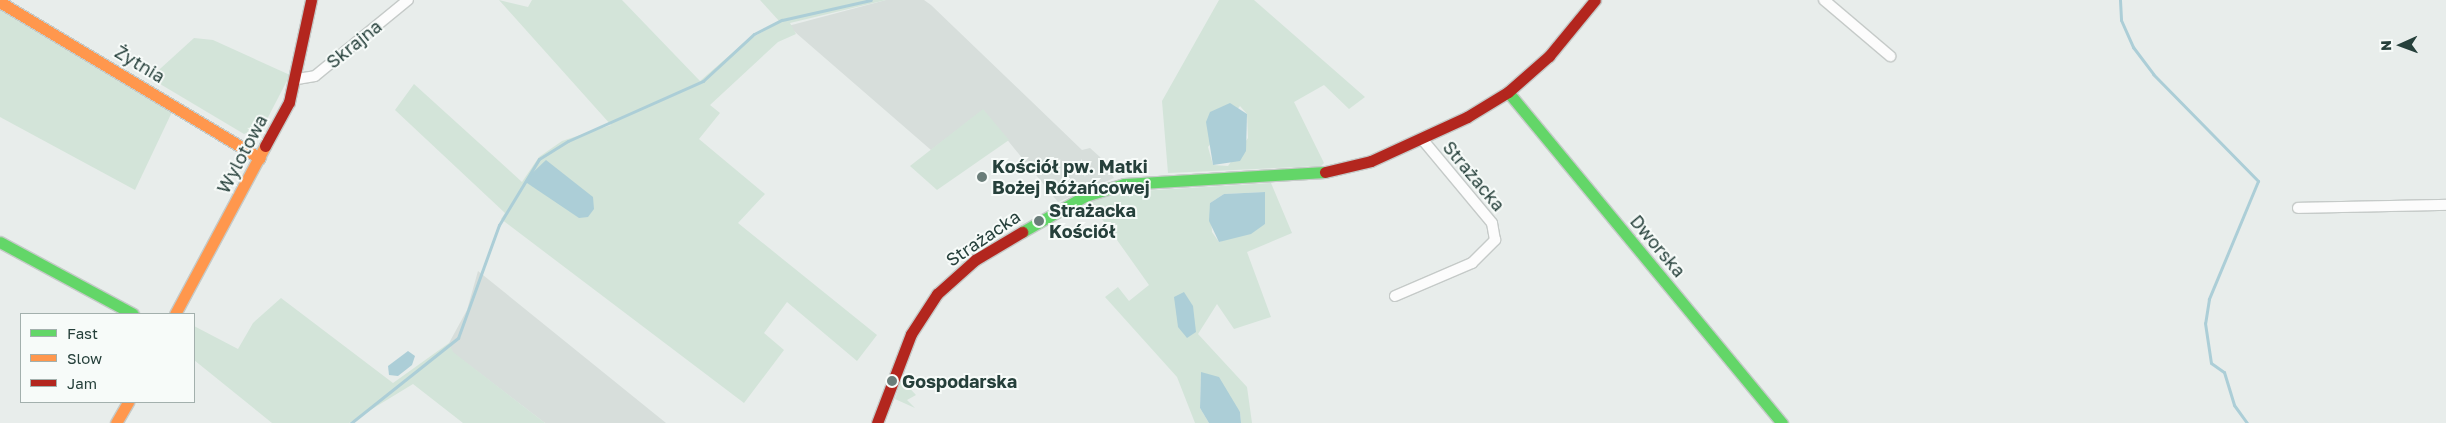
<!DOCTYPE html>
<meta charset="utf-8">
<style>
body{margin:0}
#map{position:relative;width:2446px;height:423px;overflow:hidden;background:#e8edeb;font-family:"Golos Text",sans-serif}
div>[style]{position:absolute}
.built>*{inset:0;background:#d7dedb}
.green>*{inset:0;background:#d3e4d9}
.water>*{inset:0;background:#acced7}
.stream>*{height:3px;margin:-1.5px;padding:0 1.5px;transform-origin:1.5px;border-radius:1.5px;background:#acced7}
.roads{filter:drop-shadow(1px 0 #c5cac8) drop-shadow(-1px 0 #c5cac8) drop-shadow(0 1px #c5cac8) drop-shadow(0 -1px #c5cac8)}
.street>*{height:10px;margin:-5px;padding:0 5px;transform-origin:5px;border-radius:5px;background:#fcfcfc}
.fast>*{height:11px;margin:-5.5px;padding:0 5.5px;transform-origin:5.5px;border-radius:5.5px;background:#63d668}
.slow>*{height:11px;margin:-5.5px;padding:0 5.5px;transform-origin:5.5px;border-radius:5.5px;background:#ff974d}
.jam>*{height:11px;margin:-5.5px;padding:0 5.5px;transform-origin:5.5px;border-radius:5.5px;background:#b3261e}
.dots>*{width:14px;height:14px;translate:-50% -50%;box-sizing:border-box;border:2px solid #f7fbf9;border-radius:50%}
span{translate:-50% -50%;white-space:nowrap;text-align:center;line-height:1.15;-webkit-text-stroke:4px #f7fbf9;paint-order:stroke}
.street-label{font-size:18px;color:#26403b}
.poi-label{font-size:18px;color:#26403b;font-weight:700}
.left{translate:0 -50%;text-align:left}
.legend{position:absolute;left:20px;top:313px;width:175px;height:90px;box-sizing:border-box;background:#f7fbf9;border:1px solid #a3b0ad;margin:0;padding:6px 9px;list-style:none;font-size:15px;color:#26403b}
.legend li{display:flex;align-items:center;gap:10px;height:25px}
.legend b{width:25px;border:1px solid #a3b0ad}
.north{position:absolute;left:2376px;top:20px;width:50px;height:50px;-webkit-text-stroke:4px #f7fbf9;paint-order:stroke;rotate:268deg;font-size:14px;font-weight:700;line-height:20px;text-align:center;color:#26403b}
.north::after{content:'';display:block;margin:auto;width:18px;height:22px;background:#26403b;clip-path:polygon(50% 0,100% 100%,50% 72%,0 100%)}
</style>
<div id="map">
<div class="built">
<i style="clip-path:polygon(886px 0,924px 0,931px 5px,1082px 150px,1090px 148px,1100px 157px,1114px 178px,1058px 202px,983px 110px,931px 150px,788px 26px)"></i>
<i style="clip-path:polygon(478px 271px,666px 423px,545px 423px,452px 352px,449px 343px,467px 310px)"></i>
</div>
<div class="green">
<i style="clip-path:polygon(499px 0,528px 7px,532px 0,622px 0,700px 81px,746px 41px,780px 22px,760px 0,886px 0,790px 23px,796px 34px,778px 42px,710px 105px,720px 113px,699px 139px,765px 194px,738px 223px,877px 335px,857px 361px,787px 302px,764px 333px,784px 350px,744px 403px,501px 219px,505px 213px,395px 110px,414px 84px,522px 182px,539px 157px,562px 141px,611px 125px)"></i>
<i style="clip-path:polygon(evenodd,1219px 0,1254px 0,1365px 97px,1349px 109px,1324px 85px,1294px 102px,1324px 163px,1321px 166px,1168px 173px,1162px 101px,1219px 0,1240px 106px,1247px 114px,1248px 138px,1228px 166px,1213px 165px,1208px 147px,1240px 106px)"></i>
<i style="clip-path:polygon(0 9px,172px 112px,135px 190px,0 117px)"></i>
<i style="clip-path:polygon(194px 38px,213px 40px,290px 75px,264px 125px,244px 134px,150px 78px)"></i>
<i style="clip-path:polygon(983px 109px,1009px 140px,937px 190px,910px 166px)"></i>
<i style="clip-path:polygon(evenodd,1271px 183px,1292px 233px,1247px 252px,1271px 317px,1234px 329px,1217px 304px,1198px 334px,1247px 387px,1252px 423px,1241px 423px,1240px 412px,1201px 372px,1200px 408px,1209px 423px,1195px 423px,1177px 377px,1105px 297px,1118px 287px,1129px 301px,1149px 285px,1090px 202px,1123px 192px,1271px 183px,1265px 192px,1265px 224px,1219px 242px,1212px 232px,1210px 203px,1224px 194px,1265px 192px)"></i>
<i style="clip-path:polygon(281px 298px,393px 383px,449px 343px,453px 352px,545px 423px,463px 423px,413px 384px,349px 423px,272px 423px,194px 360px,194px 326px,238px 349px,253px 323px)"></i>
<i style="clip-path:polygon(905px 368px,902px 380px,916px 395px,907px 400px,915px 408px,895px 399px)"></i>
</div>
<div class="water">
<i style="clip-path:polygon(1230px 103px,1247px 114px,1246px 151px,1240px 161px,1213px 165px,1206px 122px,1210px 112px)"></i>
<i style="clip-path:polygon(546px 160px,593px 197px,594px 209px,588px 217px,579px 218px,527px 183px,527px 178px)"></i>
<i style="clip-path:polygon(1265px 192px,1265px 224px,1251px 234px,1219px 242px,1209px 221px,1210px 203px,1224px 194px)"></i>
<i style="clip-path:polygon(1184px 292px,1193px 306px,1196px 332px,1187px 338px,1178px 327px,1174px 297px)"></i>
<i style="clip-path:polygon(408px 351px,415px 356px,412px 365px,398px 376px,389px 375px,388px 366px)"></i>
<i style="clip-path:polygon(1201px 372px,1219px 377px,1240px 412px,1241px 423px,1209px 423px,1200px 408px)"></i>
</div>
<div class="stream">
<i style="left:2120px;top:0;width:20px;rotate:87deg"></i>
<i style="left:2121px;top:20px;width:30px;rotate:66deg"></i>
<i style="left:2133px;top:47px;width:34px;rotate:53deg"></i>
<i style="left:2153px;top:74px;width:150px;rotate:45.5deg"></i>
<i style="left:2258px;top:181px;width:128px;rotate:112.6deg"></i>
<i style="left:2209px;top:299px;width:24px;rotate:99deg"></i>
<i style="left:2205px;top:323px;width:40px;rotate:81.5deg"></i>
<i style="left:2211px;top:363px;width:16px;rotate:35deg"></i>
<i style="left:2224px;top:372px;width:34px;rotate:73deg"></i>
<i style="left:2234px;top:405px;width:22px;rotate:54deg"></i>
<i style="left:351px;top:423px;width:137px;rotate:-38.5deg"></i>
<i style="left:458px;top:338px;width:120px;rotate:-70.1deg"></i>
<i style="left:499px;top:225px;width:77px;rotate:-58.8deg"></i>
<i style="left:539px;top:159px;width:34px;rotate:-32deg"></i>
<i style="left:568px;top:141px;width:148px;rotate:-24deg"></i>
<i style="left:703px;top:81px;width:69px;rotate:-42.7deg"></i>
<i style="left:754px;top:34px;width:31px;rotate:-27deg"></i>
<i style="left:782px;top:20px;width:91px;rotate:-12.7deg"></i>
</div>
<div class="roads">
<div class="street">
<i style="left:1824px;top:0;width:87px;rotate:40.3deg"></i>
<i style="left:297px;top:79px;width:18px;rotate:-9deg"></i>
<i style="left:315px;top:76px;width:120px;rotate:-39.3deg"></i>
<i style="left:2298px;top:208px;width:148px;rotate:-1.2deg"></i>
<i style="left:1395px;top:296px;width:84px;rotate:-23.2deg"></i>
<i style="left:1472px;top:263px;width:33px;rotate:-45deg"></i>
<i style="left:1495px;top:240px;width:17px;rotate:-100deg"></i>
<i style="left:1492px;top:223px;width:109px;rotate:-129.8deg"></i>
</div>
<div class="fast">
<i style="left:1508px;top:92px;width:430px;rotate:50.4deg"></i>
<i style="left:1022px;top:232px;width:73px;rotate:-29.7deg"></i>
<i style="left:1085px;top:196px;width:41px;rotate:-17.1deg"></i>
<i style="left:1124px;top:184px;width:201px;rotate:-3.4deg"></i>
<i style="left:0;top:242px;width:151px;rotate:28.4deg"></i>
</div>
<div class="slow">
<i style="left:0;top:2px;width:303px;rotate:31deg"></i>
<i style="left:175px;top:314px;width:191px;rotate:-61.8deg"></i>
<i style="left:116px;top:423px;width:24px;rotate:-60deg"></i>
</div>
<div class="jam">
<i style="left:265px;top:146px;width:50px;rotate:-61.4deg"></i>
<i style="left:289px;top:102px;width:104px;rotate:-77.8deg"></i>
<i style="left:1325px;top:172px;width:47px;rotate:-13.4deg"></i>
<i style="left:1371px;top:161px;width:106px;rotate:-24.6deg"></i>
<i style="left:1467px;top:117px;width:48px;rotate:-31.4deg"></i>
<i style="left:1508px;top:92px;width:55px;rotate:-41.3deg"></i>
<i style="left:1549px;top:56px;width:72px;rotate:-50.6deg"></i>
<i style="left:877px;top:423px;width:95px;rotate:-69.1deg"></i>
<i style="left:911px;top:334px;width:48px;rotate:-57deg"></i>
<i style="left:937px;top:294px;width:51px;rotate:-41.8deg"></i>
<i style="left:975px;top:260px;width:55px;rotate:-30.8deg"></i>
</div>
</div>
<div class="dots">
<i style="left:982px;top:177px;background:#6a7d79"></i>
<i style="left:1039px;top:221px;background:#6a7d79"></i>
<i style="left:892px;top:381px;background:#6a7d79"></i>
</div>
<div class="street-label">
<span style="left:354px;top:44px;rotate:-39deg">Skrajna</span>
<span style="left:140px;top:64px;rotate:31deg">Żytnia</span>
<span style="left:242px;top:154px;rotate:-62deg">Wylotowa</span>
<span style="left:1474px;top:176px;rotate:50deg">Strażacka</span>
<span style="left:983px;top:238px;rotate:-34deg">Strażacka</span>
<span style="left:1658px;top:246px;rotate:50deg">Dworska</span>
</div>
<div class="poi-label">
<span class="left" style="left:992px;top:177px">Kościół pw. Matki<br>Bożej Różańcowej</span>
<span class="left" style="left:1049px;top:221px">Strażacka<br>Kościół</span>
<span class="left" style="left:902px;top:381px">Gospodarska</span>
</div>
<ul class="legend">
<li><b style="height:6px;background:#63d668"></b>Fast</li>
<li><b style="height:6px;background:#ff974d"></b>Slow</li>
<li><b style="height:6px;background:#b3261e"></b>Jam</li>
</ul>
<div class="north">N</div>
</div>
